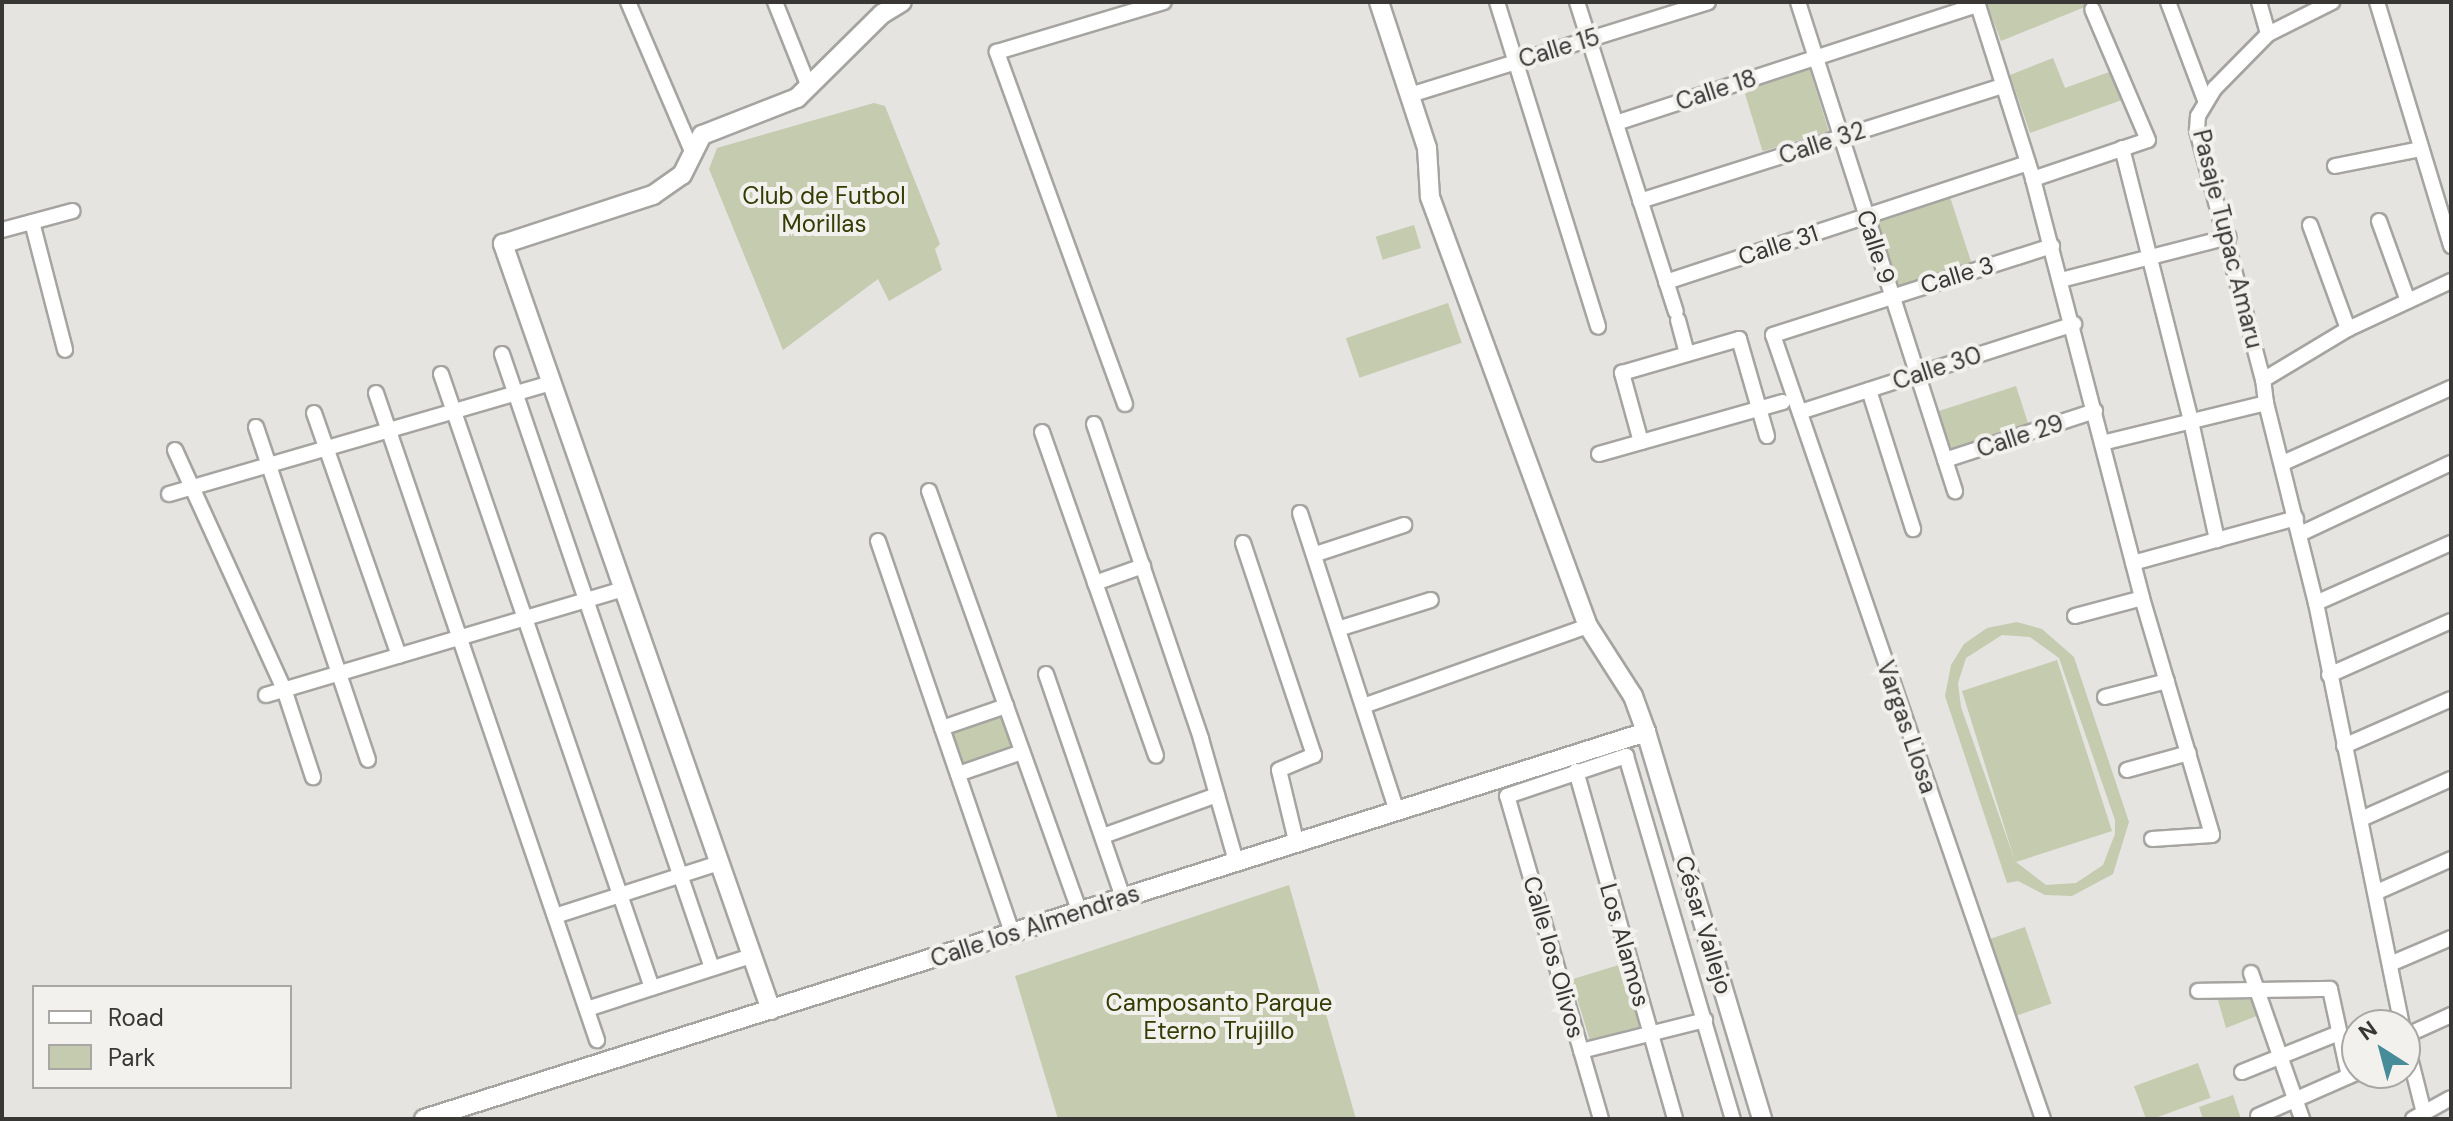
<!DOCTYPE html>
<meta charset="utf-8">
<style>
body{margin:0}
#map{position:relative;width:2453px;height:1121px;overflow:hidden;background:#e5e4e1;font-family:"DM Sans",sans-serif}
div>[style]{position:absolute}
.green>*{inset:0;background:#c4cbae;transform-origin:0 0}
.roads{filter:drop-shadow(2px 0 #a5a4a1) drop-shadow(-2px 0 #a5a4a1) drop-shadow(0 2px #a5a4a1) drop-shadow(0 -2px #a5a4a1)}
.street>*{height:14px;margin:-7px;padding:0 7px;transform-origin:7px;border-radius:7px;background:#fff}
.secondary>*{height:18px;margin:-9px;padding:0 9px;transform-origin:9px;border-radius:9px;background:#fff}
span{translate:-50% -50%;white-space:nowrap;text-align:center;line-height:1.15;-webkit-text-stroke:8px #f3f1ee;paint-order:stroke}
.street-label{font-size:24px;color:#383736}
.park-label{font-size:24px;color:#333c03}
.frame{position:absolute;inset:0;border:4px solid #383736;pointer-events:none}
.legend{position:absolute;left:32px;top:985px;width:260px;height:104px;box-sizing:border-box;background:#f3f1ee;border:2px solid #a8a7a4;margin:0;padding:10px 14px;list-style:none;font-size:24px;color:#383736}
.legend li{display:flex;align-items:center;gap:16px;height:40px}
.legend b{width:40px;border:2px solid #a8a7a4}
.north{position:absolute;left:2341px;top:1009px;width:80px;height:80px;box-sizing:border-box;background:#f3f1ee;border:2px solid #a8a7a4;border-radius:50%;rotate:324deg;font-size:22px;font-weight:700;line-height:32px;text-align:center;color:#383736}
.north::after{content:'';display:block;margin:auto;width:28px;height:36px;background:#478c99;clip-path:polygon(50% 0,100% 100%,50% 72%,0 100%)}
</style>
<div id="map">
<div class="green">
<i style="clip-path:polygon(1986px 2px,2091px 2px,2092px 4px,2001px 41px)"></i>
<i style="clip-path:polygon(2053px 58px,2065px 88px,2112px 71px,2122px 100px,2030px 133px,2010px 75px)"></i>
<i style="left:1809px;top:67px;width:67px;height:69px;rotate:73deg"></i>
<i style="clip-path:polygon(874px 103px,885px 106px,940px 244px,935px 249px,942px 270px,889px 301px,878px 279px,783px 350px,709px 169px,717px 148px)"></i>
<i style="left:1950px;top:197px;width:69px;height:79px;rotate:72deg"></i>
<i style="left:1414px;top:225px;width:24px;height:40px;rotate:73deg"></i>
<i style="left:1448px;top:303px;width:42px;height:108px;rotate:71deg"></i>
<i style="left:2016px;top:386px;width:43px;height:81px;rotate:72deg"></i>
<i style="clip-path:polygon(evenodd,2017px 622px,2042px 629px,2074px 657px,2129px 822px,2113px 874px,2072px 896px,2045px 895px,2018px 881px,2007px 883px,1945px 696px,1951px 665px,1964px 644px,1987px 628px,2017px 622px,2002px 635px,2030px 637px,2059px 658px,2115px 820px,2115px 834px,2103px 865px,2076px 883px,2046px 885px,2016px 862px,2112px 831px,2057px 660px,1962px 691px,2015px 861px,1961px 707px,1958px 683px,1966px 658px,2002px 635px)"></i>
<i style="left:1003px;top:711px;width:40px;height:58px;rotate:71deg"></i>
<i style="clip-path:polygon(1289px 885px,1356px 1119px,1058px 1119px,1015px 976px)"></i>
<i style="left:2025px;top:927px;width:81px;height:37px;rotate:71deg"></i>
<i style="left:1622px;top:964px;width:67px;height:53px;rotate:73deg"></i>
<i style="clip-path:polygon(2253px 998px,2259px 1015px,2226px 1028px,2218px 1000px)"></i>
<i style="left:2198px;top:1063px;width:37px;height:68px;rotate:70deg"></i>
<i style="clip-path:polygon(2233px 1095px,2241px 1119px,2203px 1119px,2199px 1107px)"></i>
</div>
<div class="roads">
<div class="street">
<i style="left:628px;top:2px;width:162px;rotate:66.8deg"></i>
<i style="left:775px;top:2px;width:92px;rotate:68.2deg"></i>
<i style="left:1497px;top:2px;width:340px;rotate:72.7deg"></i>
<i style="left:1577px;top:2px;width:325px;rotate:72.3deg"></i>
<i style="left:1798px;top:2px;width:514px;rotate:72.2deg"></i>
<i style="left:1977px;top:2px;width:186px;rotate:72.4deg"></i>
<i style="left:2033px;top:179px;width:433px;rotate:75.4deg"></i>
<i style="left:2142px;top:598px;width:247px;rotate:73.5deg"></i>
<i style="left:2212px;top:835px;width:60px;rotate:176.2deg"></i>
<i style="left:2168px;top:2px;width:105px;rotate:69.3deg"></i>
<i style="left:2259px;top:2px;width:33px;rotate:74deg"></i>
<i style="left:2377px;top:2px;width:255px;rotate:73.1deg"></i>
<i style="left:1410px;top:95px;width:312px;rotate:-17.3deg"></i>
<i style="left:1616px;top:123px;width:381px;rotate:-18.1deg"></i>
<i style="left:2122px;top:148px;width:281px;rotate:75.8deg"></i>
<i style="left:2335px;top:166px;width:88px;rotate:-11.2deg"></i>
<i style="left:2033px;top:179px;width:121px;rotate:-18.7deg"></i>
<i style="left:2148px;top:140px;width:142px;rotate:-113.1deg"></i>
<i style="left:1640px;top:201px;width:381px;rotate:-17.6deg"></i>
<i style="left:2379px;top:221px;width:85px;rotate:70.1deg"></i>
<i style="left:32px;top:222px;width:132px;rotate:75.5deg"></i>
<i style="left:2310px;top:225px;width:111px;rotate:69.9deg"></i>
<i style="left:2px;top:230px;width:73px;rotate:-15deg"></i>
<i style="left:2061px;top:280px;width:173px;rotate:-14.4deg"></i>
<i style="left:1666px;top:282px;width:381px;rotate:-18.2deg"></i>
<i style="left:1678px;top:320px;width:35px;rotate:75deg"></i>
<i style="left:502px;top:354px;width:649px;rotate:71.12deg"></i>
<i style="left:441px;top:374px;width:649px;rotate:71.03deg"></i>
<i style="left:2263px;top:380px;width:259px;rotate:-104.8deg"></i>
<i style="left:2197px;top:130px;width:14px;rotate:-86deg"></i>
<i style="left:2198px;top:116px;width:33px;rotate:-59deg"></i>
<i style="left:2215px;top:88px;width:76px;rotate:-45.5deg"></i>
<i style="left:2268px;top:34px;width:72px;rotate:-26.6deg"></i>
<i style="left:1869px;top:390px;width:146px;rotate:72.4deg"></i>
<i style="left:376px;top:393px;width:684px;rotate:71.14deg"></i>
<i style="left:2266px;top:403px;width:206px;rotate:76deg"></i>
<i style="left:2316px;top:603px;width:431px;rotate:78.5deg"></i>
<i style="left:1125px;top:404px;width:375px;rotate:-110deg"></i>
<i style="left:997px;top:52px;width:174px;rotate:-16.7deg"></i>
<i style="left:1800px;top:412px;width:288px;rotate:-17.8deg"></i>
<i style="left:314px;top:413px;width:257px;rotate:70.7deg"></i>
<i style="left:1094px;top:424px;width:333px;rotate:71.2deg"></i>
<i style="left:1201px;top:739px;width:127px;rotate:74deg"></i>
<i style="left:2192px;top:426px;width:117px;rotate:77.6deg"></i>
<i style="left:256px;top:427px;width:351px;rotate:71.4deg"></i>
<i style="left:1042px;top:432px;width:343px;rotate:70.6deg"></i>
<i style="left:1641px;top:442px;width:72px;rotate:-105.4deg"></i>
<i style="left:1622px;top:373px;width:122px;rotate:-16.2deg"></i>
<i style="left:1739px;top:339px;width:101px;rotate:73.9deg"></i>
<i style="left:2102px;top:443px;width:169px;rotate:-13.7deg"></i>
<i style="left:2266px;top:403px;width:23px;rotate:-97deg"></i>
<i style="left:2263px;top:380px;width:99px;rotate:-31deg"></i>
<i style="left:2348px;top:329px;width:114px;rotate:-25deg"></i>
<i style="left:175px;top:450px;width:263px;rotate:65.5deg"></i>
<i style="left:284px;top:689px;width:93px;rotate:71.8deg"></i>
<i style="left:1599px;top:454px;width:191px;rotate:-15.8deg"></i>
<i style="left:1945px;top:460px;width:158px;rotate:-18.1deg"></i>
<i style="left:2283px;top:463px;width:184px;rotate:-24.1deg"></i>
<i style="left:929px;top:491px;width:446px;rotate:70.3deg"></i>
<i style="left:169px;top:494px;width:398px;rotate:-16.2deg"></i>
<i style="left:1300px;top:513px;width:310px;rotate:72deg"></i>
<i style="left:2300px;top:534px;width:167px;rotate:-25.2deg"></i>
<i style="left:878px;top:541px;width:414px;rotate:71.1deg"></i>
<i style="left:1243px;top:543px;width:224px;rotate:71.5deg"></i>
<i style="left:1314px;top:755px;width:38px;rotate:157deg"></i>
<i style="left:1279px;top:770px;width:73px;rotate:76.5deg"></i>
<i style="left:1316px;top:554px;width:93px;rotate:-18.2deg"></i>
<i style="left:2133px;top:563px;width:169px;rotate:-15.4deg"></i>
<i style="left:1095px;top:583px;width:51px;rotate:-19.5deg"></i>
<i style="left:2316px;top:603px;width:148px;rotate:-24deg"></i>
<i style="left:2075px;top:616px;width:69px;rotate:-15deg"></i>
<i style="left:1341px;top:628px;width:94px;rotate:-17.3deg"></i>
<i style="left:1046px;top:674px;width:237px;rotate:71deg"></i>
<i style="left:2329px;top:675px;width:133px;rotate:-23.9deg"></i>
<i style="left:266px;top:695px;width:373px;rotate:-16.5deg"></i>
<i style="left:2105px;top:697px;width:64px;rotate:-14.5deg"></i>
<i style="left:1366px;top:705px;width:236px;rotate:-19.6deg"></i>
<i style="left:942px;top:728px;width:68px;rotate:-19deg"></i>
<i style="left:2344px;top:746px;width:117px;rotate:-23.7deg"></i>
<i style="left:2127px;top:770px;width:64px;rotate:-15.3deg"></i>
<i style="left:1576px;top:771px;width:362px;rotate:74.1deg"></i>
<i style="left:958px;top:774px;width:68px;rotate:-19deg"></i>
<i style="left:2361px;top:819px;width:98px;rotate:-24deg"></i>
<i style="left:1103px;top:836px;width:121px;rotate:-19.8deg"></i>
<i style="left:2377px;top:892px;width:81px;rotate:-24deg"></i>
<i style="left:555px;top:916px;width:172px;rotate:-17.9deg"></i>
<i style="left:2390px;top:964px;width:66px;rotate:-23.1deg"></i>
<i style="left:2251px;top:973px;width:155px;rotate:70.7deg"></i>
<i style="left:2198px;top:991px;width:132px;rotate:-0.9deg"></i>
<i style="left:2330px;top:989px;width:89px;rotate:77.7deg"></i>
<i style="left:587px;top:1009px;width:172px;rotate:-17.9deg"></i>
<i style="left:2405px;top:1036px;width:51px;rotate:-24.5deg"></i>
<i style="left:2405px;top:1038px;width:77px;rotate:75.8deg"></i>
<i style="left:1581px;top:1051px;width:128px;rotate:-14deg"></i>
<i style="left:2242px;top:1072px;width:105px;rotate:-21.9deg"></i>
<i style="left:2258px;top:1116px;width:107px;rotate:-23.7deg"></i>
<i style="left:1601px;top:1119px;width:336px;rotate:-106.2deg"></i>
<i style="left:1507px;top:796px;width:126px;rotate:-18.6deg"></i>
<i style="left:1626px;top:756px;width:378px;rotate:73.6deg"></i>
<i style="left:2043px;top:1119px;width:829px;rotate:-109deg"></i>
<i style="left:1773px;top:335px;width:293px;rotate:-17.7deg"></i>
<i style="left:2413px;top:1119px;width:43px;rotate:-28.9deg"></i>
</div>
<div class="secondary">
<i style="left:1379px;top:2px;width:154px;rotate:71.8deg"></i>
<i style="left:1427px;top:148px;width:49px;rotate:86.5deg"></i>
<i style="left:1430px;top:197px;width:457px;rotate:69.8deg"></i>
<i style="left:1588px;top:626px;width:83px;rotate:57.3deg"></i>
<i style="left:1633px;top:696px;width:38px;rotate:70deg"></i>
<i style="left:1646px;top:732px;width:404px;rotate:73.3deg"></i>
<i style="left:771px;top:1010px;width:812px;rotate:-109.28deg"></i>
<i style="left:503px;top:244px;width:158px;rotate:-18.1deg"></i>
<i style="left:653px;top:195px;width:35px;rotate:-35deg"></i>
<i style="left:682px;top:175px;width:45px;rotate:-63.4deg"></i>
<i style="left:702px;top:135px;width:102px;rotate:-21.3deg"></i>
<i style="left:797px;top:98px;width:120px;rotate:-44.7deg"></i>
<i style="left:882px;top:14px;width:23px;rotate:-31deg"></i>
<i style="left:424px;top:1119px;width:1282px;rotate:-17.57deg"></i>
</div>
</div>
<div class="street-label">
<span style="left:1559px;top:48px;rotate:-17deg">Calle 15</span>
<span style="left:1716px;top:90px;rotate:-18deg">Calle 18</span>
<span style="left:1822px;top:143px;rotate:-18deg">Calle 32</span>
<span style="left:2228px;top:239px;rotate:76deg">Pasaje Tupac Amaru</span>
<span style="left:1778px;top:245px;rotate:-18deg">Calle 31</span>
<span style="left:1876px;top:247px;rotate:72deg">Calle 9</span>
<span style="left:1957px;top:275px;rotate:-17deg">Calle 3</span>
<span style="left:1937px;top:368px;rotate:-18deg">Calle 30</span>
<span style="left:2020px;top:436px;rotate:-18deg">Calle 29</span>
<span style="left:1907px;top:727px;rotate:71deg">Vargas Llosa</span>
<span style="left:1704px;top:925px;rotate:73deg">César Vallejo</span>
<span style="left:1035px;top:926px;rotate:-18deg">Calle los Almendras</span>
<span style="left:1625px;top:945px;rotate:74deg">Los Alamos</span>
<span style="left:1554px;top:957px;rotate:74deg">Calle los Olivos</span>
</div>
<div class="park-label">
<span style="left:824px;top:210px">Club de Futbol<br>Morillas</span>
<span style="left:1219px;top:1017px">Camposanto Parque<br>Eterno Trujillo</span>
</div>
<div class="frame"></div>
<ul class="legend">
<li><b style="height:10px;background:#fff"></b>Road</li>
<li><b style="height:22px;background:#c4cbae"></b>Park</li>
</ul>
<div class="north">N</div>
</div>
